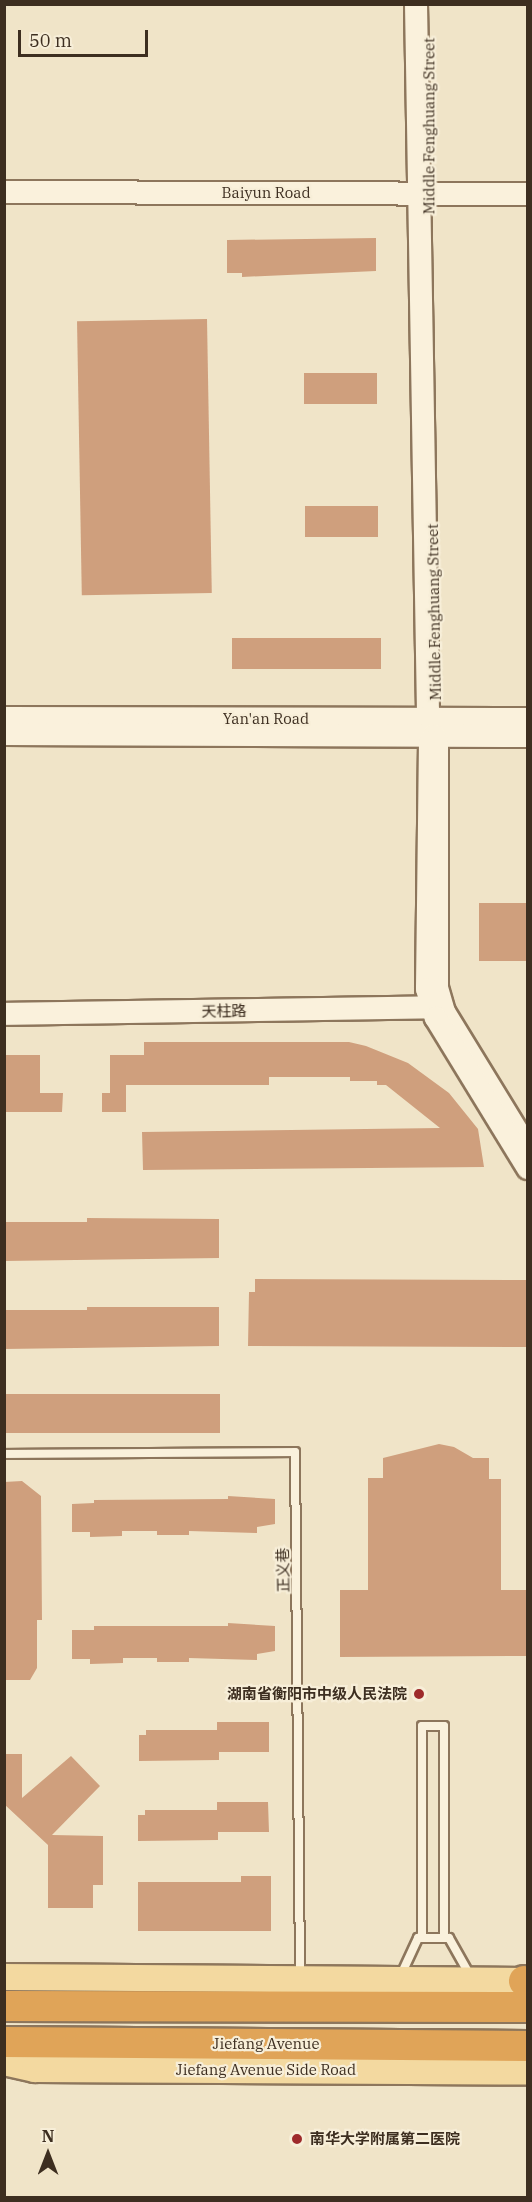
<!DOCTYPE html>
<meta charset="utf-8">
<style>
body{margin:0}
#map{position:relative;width:532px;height:2202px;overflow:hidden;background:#f0e4c8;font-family:"IBM Plex Serif","Noto Sans SC",serif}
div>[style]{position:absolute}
.building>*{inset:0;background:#cf9f7d;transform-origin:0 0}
.roads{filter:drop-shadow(2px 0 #8d765c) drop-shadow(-2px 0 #8d765c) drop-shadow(0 2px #8d765c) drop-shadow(0 -2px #8d765c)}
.lane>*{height:8px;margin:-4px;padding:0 4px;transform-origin:4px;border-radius:4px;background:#faf1dc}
.secondary>*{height:22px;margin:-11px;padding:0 11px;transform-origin:11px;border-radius:11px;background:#faf1dc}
.primary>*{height:26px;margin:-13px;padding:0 13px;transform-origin:13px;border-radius:13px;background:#f3d9a0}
.highway>*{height:30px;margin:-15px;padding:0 15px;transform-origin:15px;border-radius:15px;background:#e0a458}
.dots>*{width:16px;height:16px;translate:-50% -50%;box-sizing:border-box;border:3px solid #f7eed8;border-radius:50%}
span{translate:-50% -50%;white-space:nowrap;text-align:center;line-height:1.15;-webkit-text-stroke:4.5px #f7eed8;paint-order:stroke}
.street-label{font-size:15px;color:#3d2e20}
.poi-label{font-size:15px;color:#3d2e20;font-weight:700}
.right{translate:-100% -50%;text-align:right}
.left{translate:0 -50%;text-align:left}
.frame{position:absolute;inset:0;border:6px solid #3d2e20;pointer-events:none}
.north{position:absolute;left:18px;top:2124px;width:60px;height:60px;-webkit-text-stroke:4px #f7eed8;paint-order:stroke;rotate:0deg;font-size:16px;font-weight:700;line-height:24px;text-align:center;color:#3d2e20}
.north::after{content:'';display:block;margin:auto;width:21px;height:27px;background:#3d2e20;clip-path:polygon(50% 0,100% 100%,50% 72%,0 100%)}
.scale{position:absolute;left:18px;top:30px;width:130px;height:27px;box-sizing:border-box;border:3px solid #3d2e20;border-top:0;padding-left:8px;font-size:18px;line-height:21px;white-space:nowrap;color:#3d2e20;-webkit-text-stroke:4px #f7eed8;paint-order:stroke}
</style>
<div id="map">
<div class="building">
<i style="clip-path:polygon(376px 238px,376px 271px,242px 277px,242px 273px,227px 273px,227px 240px)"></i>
<i style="left:207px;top:319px;width:274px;height:130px;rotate:89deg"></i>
<i style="left:304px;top:373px;width:73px;height:31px"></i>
<i style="left:305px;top:506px;width:73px;height:31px"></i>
<i style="left:381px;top:638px;width:31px;height:149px;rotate:90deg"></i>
<i style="left:528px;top:903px;width:58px;height:49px;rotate:90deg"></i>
<i style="clip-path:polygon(144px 1042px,349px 1042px,366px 1046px,408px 1063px,449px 1093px,478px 1129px,484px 1167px,143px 1170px,142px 1132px,440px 1128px,386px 1085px,377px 1085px,377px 1081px,350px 1081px,350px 1077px,269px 1077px,269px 1085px,126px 1085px,126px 1112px,102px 1112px,102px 1093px,110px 1093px,110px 1055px,144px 1055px)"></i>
<i style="clip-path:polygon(4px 1055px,40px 1055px,40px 1093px,63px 1093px,62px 1112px,4px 1112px)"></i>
<i style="clip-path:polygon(87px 1218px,219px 1219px,219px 1258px,4px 1261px,4px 1222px,87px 1222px)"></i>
<i style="clip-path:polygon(255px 1279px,528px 1280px,528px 1347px,248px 1346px,249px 1292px,255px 1292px)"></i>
<i style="clip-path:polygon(87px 1307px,219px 1307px,219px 1346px,4px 1349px,4px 1310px,87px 1310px)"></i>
<i style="left:4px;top:1394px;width:216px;height:39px"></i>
<i style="clip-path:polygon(439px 1444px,454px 1447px,473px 1458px,489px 1458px,489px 1479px,501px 1479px,501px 1590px,528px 1590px,528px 1656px,340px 1657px,340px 1590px,368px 1590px,368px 1478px,383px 1478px,383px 1458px)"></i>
<i style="clip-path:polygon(22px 1481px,41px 1496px,42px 1620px,37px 1620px,37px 1668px,30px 1680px,4px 1680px,4px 1482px)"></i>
<i style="clip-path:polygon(228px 1496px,275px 1499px,275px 1524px,257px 1527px,257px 1533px,189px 1531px,189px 1535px,157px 1535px,157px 1531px,122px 1531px,122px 1536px,90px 1537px,90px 1532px,72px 1532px,72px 1504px,94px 1503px,94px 1500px,228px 1499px)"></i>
<i style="clip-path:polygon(228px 1623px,275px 1626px,275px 1651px,257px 1654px,257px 1660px,189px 1658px,189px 1662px,157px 1662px,157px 1658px,123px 1658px,123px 1663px,90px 1664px,90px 1659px,72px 1659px,72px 1630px,94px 1630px,94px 1626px,228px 1626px)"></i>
<i style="clip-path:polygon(217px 1722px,269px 1722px,269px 1752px,219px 1752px,219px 1760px,139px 1761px,139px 1735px,146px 1735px,146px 1730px,217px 1730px)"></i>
<i style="clip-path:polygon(4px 1754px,22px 1754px,22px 1798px,71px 1756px,100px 1786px,52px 1835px,103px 1836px,103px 1885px,93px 1885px,93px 1908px,48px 1908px,48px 1845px,4px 1804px)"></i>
<i style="clip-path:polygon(217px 1802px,268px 1802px,269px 1832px,218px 1832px,218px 1840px,138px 1841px,138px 1815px,145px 1815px,145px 1810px,217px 1810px)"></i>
<i style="clip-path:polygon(241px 1876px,271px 1876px,271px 1931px,138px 1931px,138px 1882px,241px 1882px)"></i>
</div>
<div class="roads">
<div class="lane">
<i style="left:4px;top:1454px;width:291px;rotate:-0.4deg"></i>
<i style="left:295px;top:1452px;width:525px;rotate:89.45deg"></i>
<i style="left:422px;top:1938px;width:212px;rotate:-90deg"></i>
<i style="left:422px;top:1726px;width:22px"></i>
<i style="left:444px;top:1726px;width:212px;rotate:90deg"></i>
<i style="left:400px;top:1977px;width:43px;rotate:-65.2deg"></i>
<i style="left:418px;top:1938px;width:31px"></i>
<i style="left:449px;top:1938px;width:45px;rotate:60.6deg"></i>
</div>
<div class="secondary">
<i style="left:416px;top:4px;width:707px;rotate:89.03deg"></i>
<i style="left:428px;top:711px;width:9px;rotate:63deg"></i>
<i style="left:4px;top:192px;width:524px;rotate:0.22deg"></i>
<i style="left:4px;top:718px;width:524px;rotate:0.11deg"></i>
<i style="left:4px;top:734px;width:524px;rotate:0.22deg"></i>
<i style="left:4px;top:1014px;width:438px;rotate:-0.9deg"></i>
<i style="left:528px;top:1149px;width:161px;rotate:-121.5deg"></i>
<i style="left:444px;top:1012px;width:25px;rotate:-106deg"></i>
<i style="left:437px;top:988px;width:246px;rotate:-90deg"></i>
<i style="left:437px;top:742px;width:7px;rotate:-117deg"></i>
<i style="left:434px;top:736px;width:7px;rotate:124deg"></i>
<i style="left:430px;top:742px;width:247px;rotate:90.7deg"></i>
<i style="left:427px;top:989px;width:30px;rotate:73deg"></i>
<i style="left:436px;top:1018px;width:176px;rotate:58.5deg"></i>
</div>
<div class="primary">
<i style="left:4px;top:1977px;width:524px;rotate:0.44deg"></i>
<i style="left:4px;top:2062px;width:32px;rotate:13deg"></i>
<i style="left:35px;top:2069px;width:493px;rotate:0.3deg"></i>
</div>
<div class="highway">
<i style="left:524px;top:1981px;width:4px;rotate:27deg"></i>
<i style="left:4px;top:2006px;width:524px;rotate:0.11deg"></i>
<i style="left:4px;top:2042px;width:524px;rotate:0.44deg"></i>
</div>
</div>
<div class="dots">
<i style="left:419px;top:1694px;background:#9e2a2b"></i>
<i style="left:297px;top:2139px;background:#9e2a2b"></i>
</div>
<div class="street-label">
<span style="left:429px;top:126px;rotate:-90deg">Middle Fenghuang Street</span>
<span style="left:266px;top:193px">Baiyun Road</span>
<span style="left:434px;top:612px;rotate:-91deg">Middle Fenghuang Street</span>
<span style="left:266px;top:719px">Yan'an Road</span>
<span style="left:224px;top:1011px;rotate:-1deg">天柱路</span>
<span style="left:283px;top:1570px;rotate:-91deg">正义巷</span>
<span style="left:266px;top:2044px">Jiefang Avenue</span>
<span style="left:266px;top:2070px">Jiefang Avenue Side Road</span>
</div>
<div class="poi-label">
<span class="right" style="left:407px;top:1694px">湖南省衡阳市中级人民法院</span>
<span class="left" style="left:310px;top:2139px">南华大学附属第二医院</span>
</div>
<div class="frame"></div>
<div class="north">N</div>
<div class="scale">50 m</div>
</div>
